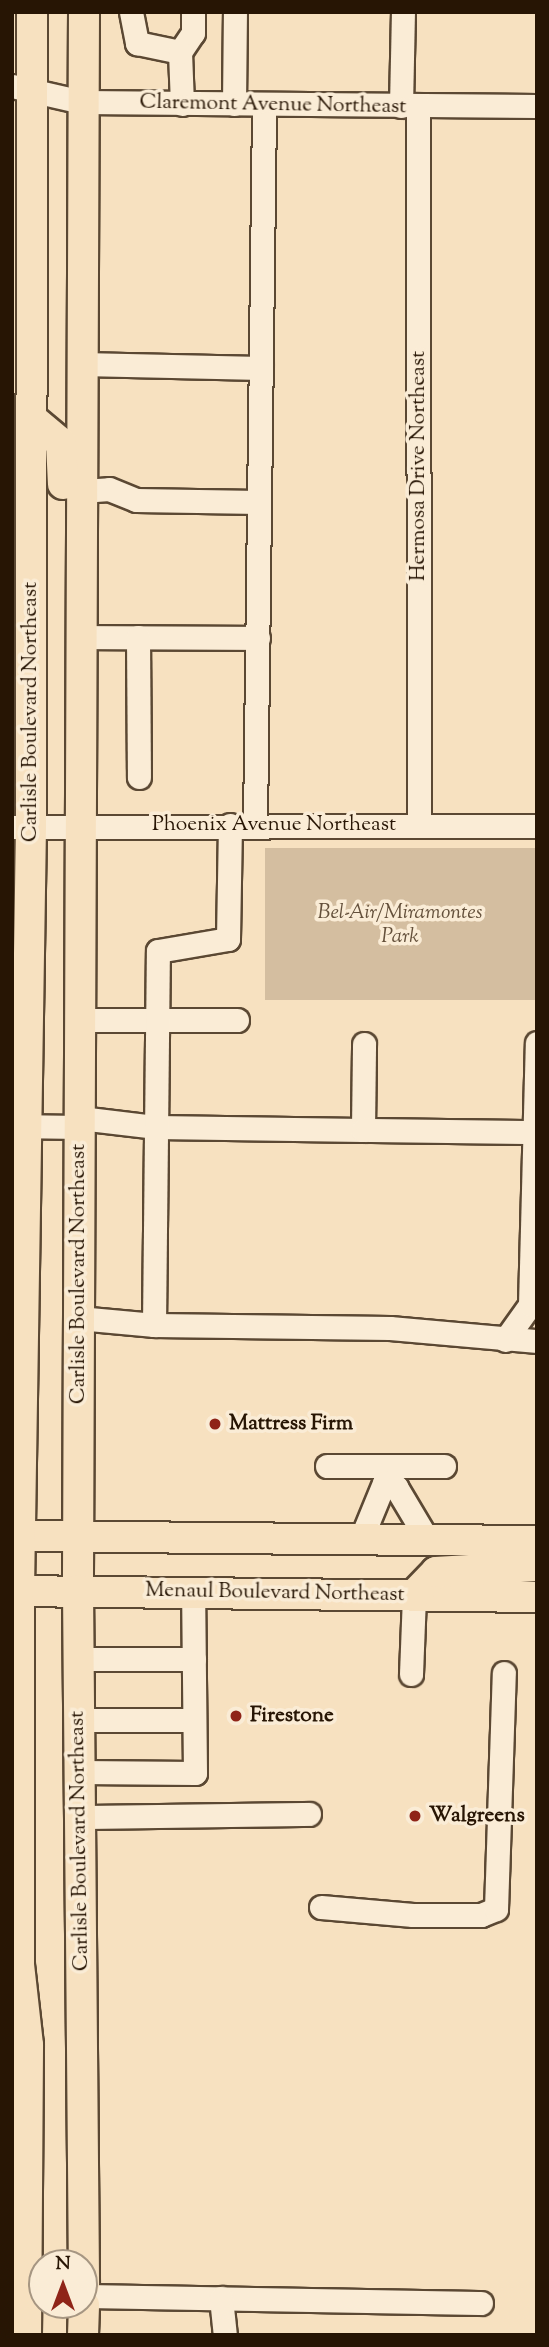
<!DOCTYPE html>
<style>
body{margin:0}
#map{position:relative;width:549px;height:2347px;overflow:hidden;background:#f7e1c0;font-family:"Sorts Mill Goudy",serif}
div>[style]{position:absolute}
.green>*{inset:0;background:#d4bea0;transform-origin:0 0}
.roads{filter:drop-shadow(2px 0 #5b4833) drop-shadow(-2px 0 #5b4833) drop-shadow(0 2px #5b4833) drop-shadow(0 -2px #5b4833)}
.minor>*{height:23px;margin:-11.5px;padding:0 11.5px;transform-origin:11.5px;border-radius:11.5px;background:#faecd6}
.major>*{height:30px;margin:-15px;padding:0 15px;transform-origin:15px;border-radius:15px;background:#f7e1c0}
.dots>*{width:19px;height:19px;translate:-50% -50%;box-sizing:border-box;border:4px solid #faecd6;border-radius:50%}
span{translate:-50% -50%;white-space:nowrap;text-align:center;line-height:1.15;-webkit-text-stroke:7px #faecd6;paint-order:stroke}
.street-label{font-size:21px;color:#271504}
.park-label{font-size:21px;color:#64503b;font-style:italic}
.poi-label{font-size:21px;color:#271504;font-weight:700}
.left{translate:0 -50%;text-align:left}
.frame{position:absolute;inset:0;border:14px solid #271504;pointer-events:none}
.north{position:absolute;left:28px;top:2249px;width:70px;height:70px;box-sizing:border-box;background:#faecd6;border:2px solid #a69682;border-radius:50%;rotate:0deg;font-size:19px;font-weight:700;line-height:28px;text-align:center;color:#271504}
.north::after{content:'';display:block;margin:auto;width:24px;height:32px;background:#8f2418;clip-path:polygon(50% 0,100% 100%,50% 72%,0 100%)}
</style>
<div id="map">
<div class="green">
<i style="left:265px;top:848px;width:272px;height:152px"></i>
</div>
<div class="roads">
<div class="minor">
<i style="left:131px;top:12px;width:32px;rotate:79deg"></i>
<i style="left:137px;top:43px;width:44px;rotate:11.8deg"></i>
<i style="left:12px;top:86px;width:72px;rotate:12.9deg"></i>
<i style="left:82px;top:102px;width:455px;rotate:0.5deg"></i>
<i style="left:182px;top:104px;width:52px;rotate:-92.2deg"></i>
<i style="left:180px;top:52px;width:23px;rotate:-56deg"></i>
<i style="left:193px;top:33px;width:21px;rotate:-90deg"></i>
<i style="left:234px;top:104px;width:92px;rotate:-89.4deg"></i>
<i style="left:401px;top:106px;width:94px;rotate:-88.8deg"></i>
<i style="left:418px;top:106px;width:720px;rotate:89.92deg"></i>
<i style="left:82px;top:364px;width:179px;rotate:1.3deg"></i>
<i style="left:82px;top:491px;width:27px;rotate:-4deg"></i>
<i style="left:109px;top:489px;width:29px;rotate:22deg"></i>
<i style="left:136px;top:500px;width:123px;rotate:0.9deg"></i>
<i style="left:81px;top:637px;width:177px;rotate:0.3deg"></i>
<i style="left:138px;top:637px;width:140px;rotate:89.6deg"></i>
<i style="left:255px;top:825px;width:721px;rotate:-89.28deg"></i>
<i style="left:12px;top:827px;width:525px;rotate:-0.11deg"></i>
<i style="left:81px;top:1020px;width:156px"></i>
<i style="left:80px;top:1118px;width:77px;rotate:6.8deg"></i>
<i style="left:156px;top:1127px;width:207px;rotate:0.8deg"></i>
<i style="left:363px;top:1130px;width:86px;rotate:-89.3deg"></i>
<i style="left:12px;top:1126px;width:68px;rotate:0.8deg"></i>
<i style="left:363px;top:1130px;width:169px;rotate:0.7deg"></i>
<i style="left:79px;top:1318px;width:75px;rotate:5.3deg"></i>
<i style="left:154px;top:1325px;width:374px;rotate:-89.4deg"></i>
<i style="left:158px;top:951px;width:71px;rotate:-9.7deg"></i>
<i style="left:228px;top:939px;width:114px;rotate:-89deg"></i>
<i style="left:154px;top:1325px;width:236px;rotate:0.7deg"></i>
<i style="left:390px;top:1328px;width:148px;rotate:5.1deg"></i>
<i style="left:505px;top:1340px;width:43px;rotate:-54.5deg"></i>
<i style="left:530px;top:1305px;width:262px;rotate:-88.5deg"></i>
<i style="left:327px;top:1466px;width:117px"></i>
<i style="left:361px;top:1539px;width:61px;rotate:-67.7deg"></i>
<i style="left:384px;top:1483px;width:13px;rotate:18deg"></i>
<i style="left:396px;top:1487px;width:61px;rotate:59.2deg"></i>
<i style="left:78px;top:1659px;width:116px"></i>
<i style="left:411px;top:1674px;width:79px;rotate:-87.8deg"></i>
<i style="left:79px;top:1720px;width:115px"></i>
<i style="left:80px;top:1772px;width:115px;rotate:0.5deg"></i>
<i style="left:195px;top:1773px;width:182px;rotate:-90.6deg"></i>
<i style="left:80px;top:1817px;width:229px;rotate:-0.8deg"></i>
<i style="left:321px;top:1907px;width:92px;rotate:5deg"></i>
<i style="left:413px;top:1915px;width:68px"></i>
<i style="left:481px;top:1915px;width:16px;rotate:-22deg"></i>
<i style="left:496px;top:1909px;width:236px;rotate:-88.1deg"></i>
<i style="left:84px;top:2296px;width:397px;rotate:1deg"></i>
<i style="left:221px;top:2298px;width:37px;rotate:84deg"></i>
</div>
<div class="major">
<i style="left:84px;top:12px;width:1578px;rotate:90.22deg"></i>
<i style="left:78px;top:1590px;width:694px;rotate:89.5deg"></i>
<i style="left:31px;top:418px;width:39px;rotate:40deg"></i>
<i style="left:61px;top:443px;width:41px;rotate:87.2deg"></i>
<i style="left:12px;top:1536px;width:525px;rotate:0.55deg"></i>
<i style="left:12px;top:1591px;width:525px;rotate:0.65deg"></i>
<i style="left:414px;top:1595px;width:32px;rotate:-46deg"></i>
<i style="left:436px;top:1572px;width:101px;rotate:-3.4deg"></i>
<i style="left:26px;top:2335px;width:290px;rotate:-89.6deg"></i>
<i style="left:28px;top:2045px;width:81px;rotate:-96.4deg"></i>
<i style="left:19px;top:1965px;width:375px;rotate:-90deg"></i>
<i style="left:19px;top:1590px;width:764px;rotate:-89.1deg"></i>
<i style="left:31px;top:826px;width:814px;rotate:-89.93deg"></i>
<i style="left:83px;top:2335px;width:30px;rotate:-88deg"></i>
</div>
</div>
<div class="dots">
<i style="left:215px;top:1424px;background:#8f2418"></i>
<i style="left:236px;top:1716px;background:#8f2418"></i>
<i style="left:415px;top:1816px;background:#8f2418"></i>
</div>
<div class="street-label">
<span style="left:273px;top:105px;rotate:1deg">Claremont Avenue Northeast</span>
<span style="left:419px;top:466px;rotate:-90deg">Hermosa Drive Northeast</span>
<span style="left:31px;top:712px;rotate:-90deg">Carlisle Boulevard Northeast</span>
<span style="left:274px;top:825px">Phoenix Avenue Northeast</span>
<span style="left:79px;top:1274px;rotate:-90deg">Carlisle Boulevard Northeast</span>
<span style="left:275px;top:1593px;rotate:1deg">Menaul Boulevard Northeast</span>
<span style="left:80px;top:1841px;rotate:-91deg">Carlisle Boulevard Northeast</span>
</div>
<div class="park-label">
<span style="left:400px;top:925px">Bel-Air/Miramontes<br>Park</span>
</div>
<div class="poi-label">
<span class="left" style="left:229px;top:1424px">Mattress Firm</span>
<span class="left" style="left:250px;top:1716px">Firestone</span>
<span class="left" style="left:429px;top:1816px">Walgreens</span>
</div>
<div class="frame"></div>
<div class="north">N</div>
</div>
